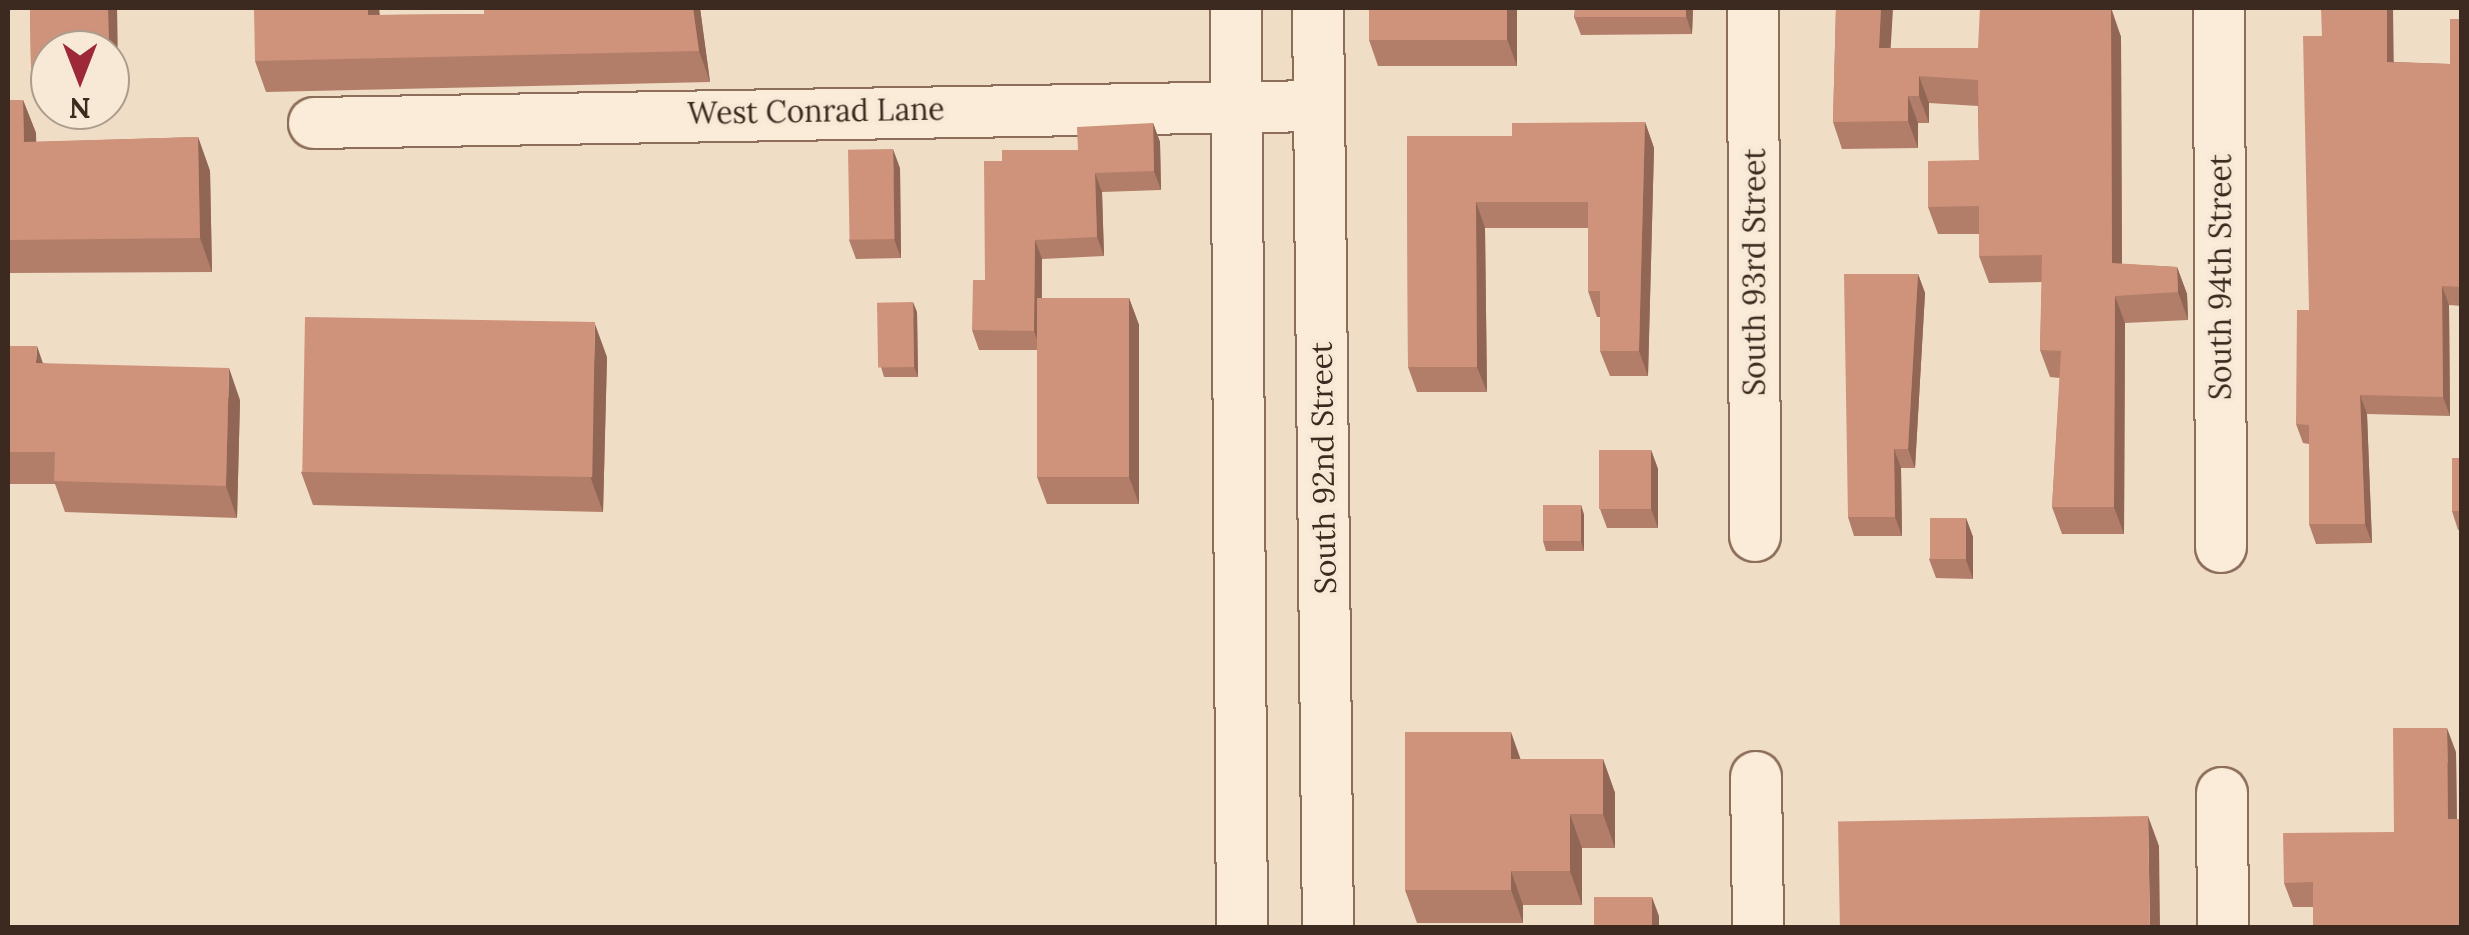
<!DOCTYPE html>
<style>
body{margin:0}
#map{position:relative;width:2469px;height:935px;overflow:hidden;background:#f0ddc5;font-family:Lora,serif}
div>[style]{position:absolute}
.roads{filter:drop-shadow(2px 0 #8c6e5a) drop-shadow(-2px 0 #8c6e5a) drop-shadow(0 2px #8c6e5a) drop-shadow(0 -2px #8c6e5a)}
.minor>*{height:50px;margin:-25px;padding:0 25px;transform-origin:25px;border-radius:25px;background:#faecd9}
.wall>*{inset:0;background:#b27e69}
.shaded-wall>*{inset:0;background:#916655}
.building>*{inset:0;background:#cf927a;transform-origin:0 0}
span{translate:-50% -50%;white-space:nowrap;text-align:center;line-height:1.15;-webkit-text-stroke:8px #f7e9d5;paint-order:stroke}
.street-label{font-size:30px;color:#3c291f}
.frame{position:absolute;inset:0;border:10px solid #3c291f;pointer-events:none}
.north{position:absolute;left:30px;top:30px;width:100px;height:100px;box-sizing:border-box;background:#f7e9d5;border:2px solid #ac9c8c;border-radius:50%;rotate:180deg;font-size:28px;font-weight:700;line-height:40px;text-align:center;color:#3c291f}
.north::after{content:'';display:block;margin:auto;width:35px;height:45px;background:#9d2838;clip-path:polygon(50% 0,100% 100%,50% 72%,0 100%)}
</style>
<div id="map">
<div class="roads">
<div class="minor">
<i style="left:1236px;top:8px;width:920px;rotate:89.63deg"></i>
<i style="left:1318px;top:8px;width:920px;rotate:89.38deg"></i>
<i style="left:1753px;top:8px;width:528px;rotate:89.78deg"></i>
<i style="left:2219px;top:8px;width:539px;rotate:89.79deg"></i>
<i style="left:314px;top:123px;width:1004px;rotate:-0.97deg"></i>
<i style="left:1756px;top:777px;width:151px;rotate:89.2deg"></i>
<i style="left:2222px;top:793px;width:135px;rotate:89.6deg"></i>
</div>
</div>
<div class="wall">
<i style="clip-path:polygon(30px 8px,117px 8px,118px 91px,110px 92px,110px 50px,50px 50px,50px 92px,40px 93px,31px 67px)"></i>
<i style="clip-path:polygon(379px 8px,380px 15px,484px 14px,700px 8px,710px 82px,266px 92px,255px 61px)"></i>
<i style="clip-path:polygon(1517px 8px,1517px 66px,1378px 66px,1369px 40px)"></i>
<i style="clip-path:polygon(1575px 8px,1693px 8px,1692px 34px,1581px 35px,1574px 17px)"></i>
<i style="clip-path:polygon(1836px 8px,1892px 8px,1890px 48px,1978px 48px,2043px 8px,2043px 10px,2153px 8px,2153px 10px,2112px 10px,2121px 37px,2122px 264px,2177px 267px,2187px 294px,2188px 320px,2125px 323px,2124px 534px,2062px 534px,2052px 507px,2060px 378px,2050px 377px,2040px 350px,2042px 282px,1989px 283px,1979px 256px,1979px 234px,1938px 234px,1928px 207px,1979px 160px,1978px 106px,1929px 103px,1929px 123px,1918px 123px,1918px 148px,1842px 149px,1833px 122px)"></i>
<i style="clip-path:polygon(2462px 19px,2462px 306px,2449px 305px,2450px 416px,2367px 414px,2372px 543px,2316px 544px,2309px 524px,2309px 444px,2303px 443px,2296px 424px,2309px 310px,2322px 36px,2394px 62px,2450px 64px)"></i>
<i style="clip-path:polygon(8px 100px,23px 100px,36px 133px,36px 142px,198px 137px,210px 171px,212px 272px,8px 273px)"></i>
<i style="clip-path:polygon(1645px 122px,1654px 148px,1648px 376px,1610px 376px,1600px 351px,1600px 317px,1597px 317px,1588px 291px,1588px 228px,1485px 228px,1487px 392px,1417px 392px,1408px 367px,1407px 136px,1512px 136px)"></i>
<i style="clip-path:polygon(1153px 123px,1160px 142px,1161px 190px,1102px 192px,1104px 256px,1042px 259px,1042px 298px,1129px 298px,1139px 325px,1139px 504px,1047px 504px,1037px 477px,1037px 350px,979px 350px,972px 330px,985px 280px,1002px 161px,1078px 150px)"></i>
<i style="clip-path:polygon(900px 168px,901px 258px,856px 259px,849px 240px)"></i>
<i style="clip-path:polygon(1918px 274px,1925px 293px,1915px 468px,1901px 468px,1902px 536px,1854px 536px,1848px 517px)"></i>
<i style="clip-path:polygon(917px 312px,918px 377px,884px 377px,881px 367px)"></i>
<i style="clip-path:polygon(8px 346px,43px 363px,240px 400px,237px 518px,65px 512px,55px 484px,8px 484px)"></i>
<i style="clip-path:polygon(607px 357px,603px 512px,313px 505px,301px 472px)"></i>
<i style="clip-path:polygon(1651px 450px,1658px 469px,1658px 528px,1607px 528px,1600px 509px)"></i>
<i style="clip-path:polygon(2462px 458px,2462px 530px,2458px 530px,2452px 511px)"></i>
<i style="clip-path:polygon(1581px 505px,1584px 515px,1584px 551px,1546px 551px,1543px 541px)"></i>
<i style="clip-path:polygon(1966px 518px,1973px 537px,1973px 579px,1936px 578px,1929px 559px)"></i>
<i style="clip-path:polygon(2456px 752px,2457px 819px,2313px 907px,2293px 907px,2284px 883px,2394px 832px)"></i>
<i style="clip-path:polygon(1521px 759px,1603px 759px,1615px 793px,1615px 848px,1582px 848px,1582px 905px,1523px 905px,1523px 923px,1417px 923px,1405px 890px)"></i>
</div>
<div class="shaded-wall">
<i style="clip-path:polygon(108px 8px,117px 8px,118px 91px,110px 69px)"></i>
<i style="clip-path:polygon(368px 8px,379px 8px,380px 47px,368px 15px)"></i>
<i style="clip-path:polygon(693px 8px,700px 8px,710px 82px,699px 51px)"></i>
<i style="clip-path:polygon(1507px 8px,1517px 8px,1517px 66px,1507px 39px)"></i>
<i style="clip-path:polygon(1686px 8px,1693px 8px,1692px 34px,1686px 16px)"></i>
<i style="clip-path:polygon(1881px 8px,1892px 8px,1893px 9px,1889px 75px,1879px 48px)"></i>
<i style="clip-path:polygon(2387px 8px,2393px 8px,2394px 81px,2387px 62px)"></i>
<i style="clip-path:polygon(2111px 9px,2121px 37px,2122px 290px,2112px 263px)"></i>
<i style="clip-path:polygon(1919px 76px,1929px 103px,1929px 123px,1919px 96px)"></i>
<i style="clip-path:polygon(1908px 96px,1918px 123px,1918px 148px,1908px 121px)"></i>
<i style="clip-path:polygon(23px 100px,36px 133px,37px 175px,24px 142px)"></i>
<i style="clip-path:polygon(1645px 122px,1654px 148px,1648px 376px,1639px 351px)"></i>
<i style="clip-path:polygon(1153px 123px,1160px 142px,1161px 190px,1154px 171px)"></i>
<i style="clip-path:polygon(198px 137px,210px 171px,212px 272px,200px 238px)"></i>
<i style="clip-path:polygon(893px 149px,900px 168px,901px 258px,894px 239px)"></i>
<i style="clip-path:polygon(1095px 173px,1102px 192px,1104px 256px,1097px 237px)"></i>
<i style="clip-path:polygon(1476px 202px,1485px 228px,1487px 392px,1477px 367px)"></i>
<i style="clip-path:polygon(1035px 240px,1042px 259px,1041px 350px,1034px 331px)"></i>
<i style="clip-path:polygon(2177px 267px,2187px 294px,2188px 320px,2178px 292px)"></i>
<i style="clip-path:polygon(1918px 274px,1925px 293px,1915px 468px,1908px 449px)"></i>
<i style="clip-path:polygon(2442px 286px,2449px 305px,2450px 416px,2443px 397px)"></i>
<i style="clip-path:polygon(2115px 296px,2125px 323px,2124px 534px,2114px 507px)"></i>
<i style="clip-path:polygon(1129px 298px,1139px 325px,1139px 504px,1129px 477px)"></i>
<i style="clip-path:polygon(913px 302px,917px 312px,918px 377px,914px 367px)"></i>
<i style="clip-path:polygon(595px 324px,607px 357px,603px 512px,591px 479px)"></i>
<i style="clip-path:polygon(37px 346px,48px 378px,36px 363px)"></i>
<i style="clip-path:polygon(229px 368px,240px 400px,237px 518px,226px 486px)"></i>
<i style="clip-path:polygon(2360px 395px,2367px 414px,2372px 543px,2365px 524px)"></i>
<i style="clip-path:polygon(1894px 449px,1901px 468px,1902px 536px,1895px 517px)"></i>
<i style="clip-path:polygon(1651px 450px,1658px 469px,1658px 528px,1651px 509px)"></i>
<i style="clip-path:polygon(1581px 505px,1584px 515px,1584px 551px,1581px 541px)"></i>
<i style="clip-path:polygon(1966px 518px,1973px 537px,1973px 579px,1966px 560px)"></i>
<i style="clip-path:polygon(2447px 728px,2456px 752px,2457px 843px,2448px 819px)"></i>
<i style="clip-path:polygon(1511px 732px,1523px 766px,1511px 759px)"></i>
<i style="clip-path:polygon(1603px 759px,1615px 793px,1615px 848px,1603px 814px)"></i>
<i style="clip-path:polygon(1570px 814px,1582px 848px,1582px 905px,1570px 871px)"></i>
<i style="clip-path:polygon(2148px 816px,2159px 846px,2160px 928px,2150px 928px)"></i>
<i style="clip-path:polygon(1511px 871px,1523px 905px,1523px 923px,1511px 890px)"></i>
<i style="clip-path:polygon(1652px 897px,1659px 916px,1659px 928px,1652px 928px)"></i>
</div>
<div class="building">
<i style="clip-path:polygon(30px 8px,108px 8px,109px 50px,50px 50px,50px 66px,31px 67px)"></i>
<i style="clip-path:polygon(254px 8px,368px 8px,368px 15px,484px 14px,484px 8px,693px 8px,699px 51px,255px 61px)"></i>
<i style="left:1369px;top:8px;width:138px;height:32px"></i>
<i style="left:1575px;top:8px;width:111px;height:9px"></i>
<i style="clip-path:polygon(1836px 8px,1881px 8px,1879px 48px,1978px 48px,1980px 8px,2034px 8px,2034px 10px,2111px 9px,2112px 263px,2177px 267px,2178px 292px,2115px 296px,2114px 507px,2052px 507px,2061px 351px,2040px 350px,2042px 255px,1979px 256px,1979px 206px,1928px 207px,1928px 161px,1979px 160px,1978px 80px,1919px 76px,1919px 96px,1908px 96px,1908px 121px,1833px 122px)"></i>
<i style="clip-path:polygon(2321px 8px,2387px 8px,2387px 62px,2450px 64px,2450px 19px,2462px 19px,2462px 287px,2442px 286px,2443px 397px,2360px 395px,2365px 524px,2309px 524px,2309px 425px,2296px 424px,2297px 310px,2309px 310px,2303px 36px,2322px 36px)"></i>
<i style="clip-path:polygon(8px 100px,23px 100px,24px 142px,198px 137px,200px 238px,8px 240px)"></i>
<i style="clip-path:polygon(1645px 122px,1639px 351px,1600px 351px,1600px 291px,1588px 291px,1588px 202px,1476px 202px,1477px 367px,1408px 367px,1407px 136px,1512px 136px,1512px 123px)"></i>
<i style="clip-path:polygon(1153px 123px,1154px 171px,1095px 173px,1097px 237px,1035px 240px,1034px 331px,972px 330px,973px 280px,985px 280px,984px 161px,1002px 161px,1002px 150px,1078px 150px,1077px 127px)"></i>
<i style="left:893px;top:149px;width:90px;height:45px;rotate:89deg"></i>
<i style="clip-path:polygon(1844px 274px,1918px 274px,1908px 449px,1894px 449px,1895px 517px,1848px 517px)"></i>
<i style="left:1037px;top:298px;width:92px;height:179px"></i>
<i style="left:913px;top:302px;width:65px;height:36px;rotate:89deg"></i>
<i style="left:305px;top:317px;width:290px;height:155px;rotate:1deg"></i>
<i style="clip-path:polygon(8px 346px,37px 346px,36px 363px,229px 368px,226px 486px,54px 481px,55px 452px,8px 452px)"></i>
<i style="left:1599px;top:450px;width:52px;height:59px"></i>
<i style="left:2452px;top:458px;width:10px;height:53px"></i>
<i style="left:1543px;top:505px;width:38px;height:36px"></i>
<i style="left:1930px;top:518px;width:36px;height:41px"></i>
<i style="clip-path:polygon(2393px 728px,2447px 728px,2448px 819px,2462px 819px,2462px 928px,2313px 928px,2313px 882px,2284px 883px,2283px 833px,2394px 832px)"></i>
<i style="clip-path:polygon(1405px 732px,1511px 732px,1511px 759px,1603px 759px,1603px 814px,1570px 814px,1570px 871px,1511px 871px,1511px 890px,1405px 890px)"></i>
<i style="left:2148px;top:816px;width:112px;height:310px;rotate:89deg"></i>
<i style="left:1594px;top:897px;width:58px;height:31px"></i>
</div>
<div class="street-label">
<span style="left:816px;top:111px;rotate:-1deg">West Conrad Lane</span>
<span style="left:1754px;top:272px;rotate:-90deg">South 93rd Street</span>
<span style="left:2220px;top:277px;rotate:-90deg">South 94th Street</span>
<span style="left:1323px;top:468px;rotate:-91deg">South 92nd Street</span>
</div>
<div class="frame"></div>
<div class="north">N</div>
</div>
